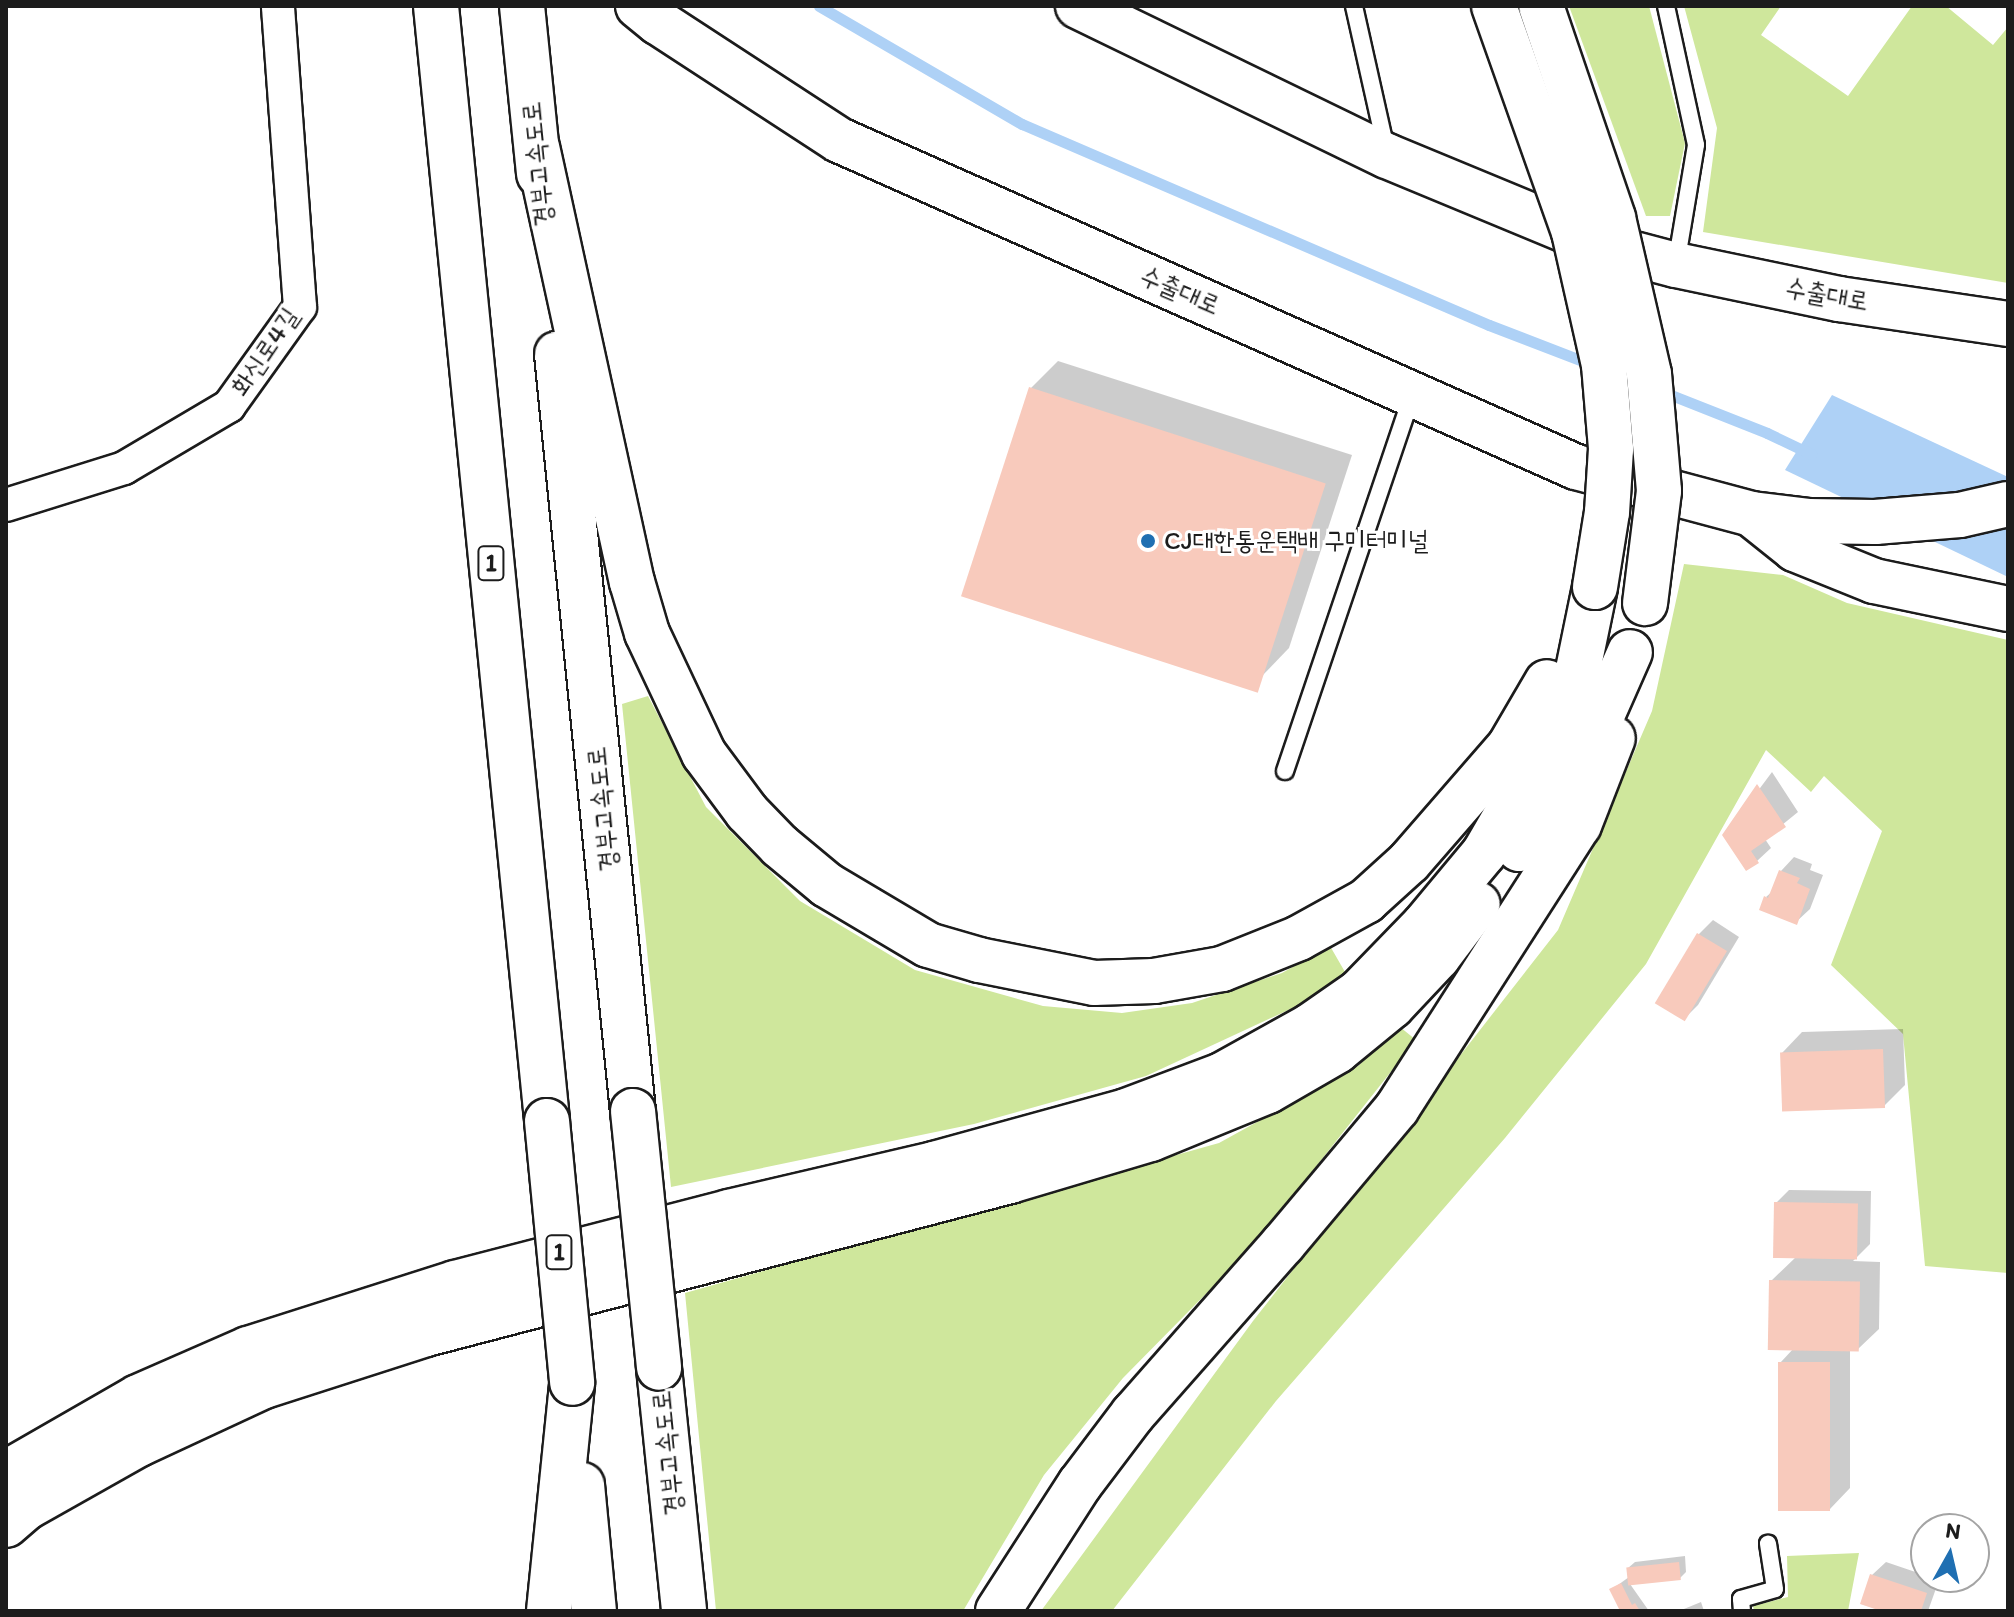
<!DOCTYPE html>
<meta charset="utf-8">
<style>
body{margin:0}
#map{position:relative;width:2014px;height:1617px;overflow:hidden;background:#fff;font-family:Itim,"Poor Story",sans-serif}
div>[style]{position:absolute}
.green>*{inset:0;background:#cfe79c}
.water>*{inset:0;background:#aed1f6}
.shadow>*{inset:0;background:#0003}
.stream>*{height:11px;margin:-5.5px;padding:0 5.5px;transform-origin:5.5px;border-radius:5.5px;background:#aed1f6}
.building>*{inset:0;background:#f8cabc;transform-origin:0 0}
.roads{filter:drop-shadow(2px 0 #1c1c1c) drop-shadow(-2px 0 #1c1c1c) drop-shadow(0 2px #1c1c1c) drop-shadow(0 -2px #1c1c1c)}
.lane>*{height:16px;margin:-8px;padding:0 8px;transform-origin:8px;border-radius:8px;background:#fff}
.street>*{height:32px;margin:-16px;padding:0 16px;transform-origin:16px;border-radius:16px;background:#fff}
.secondary>*{height:44px;margin:-22px;padding:0 22px;transform-origin:22px;border-radius:22px;background:#fff}
.highway>*{height:44px;margin:-22px;padding:0 22px;transform-origin:22px;border-radius:22px;background:#fff}
.bridges{filter:drop-shadow(2px 0 #1c1c1c) drop-shadow(-2px 0 #1c1c1c) drop-shadow(0 2px #1c1c1c) drop-shadow(0 -2px #1c1c1c)}
.highway-bridge>*{height:44px;margin:-22px;padding:0 22px;transform-origin:22px;border-radius:22px;background:#fff}
.dots>*{width:22px;height:22px;translate:-50% -50%;box-sizing:border-box;border:4px solid #fff;border-radius:50%}
span{translate:-50% -50%;white-space:nowrap;text-align:center;line-height:1.15;-webkit-text-stroke:6px #fff;paint-order:stroke}
.shield-label span{padding:2px 6px;background:#fff;border:2px solid;border-radius:6px;-webkit-text-stroke-width:0}
.shield-label{font-size:24px;color:#1c1c1c;font-weight:700}
.street-label{font-size:26px;color:#1c1c1c}
.poi-label{font-size:26px;color:#1c1c1c}
.left{translate:0 -50%;text-align:left}
.frame{position:absolute;inset:0;border:8px solid #1c1c1c;pointer-events:none}
.north{position:absolute;left:1910px;top:1513px;width:80px;height:80px;box-sizing:border-box;background:#fff;border:2px solid #a4a4a4;border-radius:50%;rotate:8deg;font-size:22px;font-weight:700;line-height:32px;text-align:center;color:#1c1c1c}
.north::after{content:'';display:block;margin:auto;width:28px;height:36px;background:#1f6fb2;clip-path:polygon(50% 0,100% 100%,50% 72%,0 100%)}
</style>
<div id="map">
<div class="green">
<i style="clip-path:polygon(1569px 6px,1649px 6px,1685px 143px,1670px 216px,1646px 216px)"></i>
<i style="clip-path:polygon(1684px 6px,1781px 6px,1761px 35px,1848px 96px,1912px 6px,1946px 6px,1993px 45px,2008px 27px,2008px 283px,1703px 232px,1717px 128px)"></i>
<i style="clip-path:polygon(1684px 564px,1783px 575px,1847px 603px,2008px 640px,2008px 1273px,1925px 1266px,1903px 1034px,1831px 965px,1882px 831px,1824px 776px,1811px 792px,1766px 750px,1646px 964px,1505px 1138px,1276px 1401px,1112px 1611px,1041px 1611px,1253px 1321px,1558px 930px,1652px 711px)"></i>
<i style="clip-path:polygon(648px 696px,706px 807px,800px 901px,915px 970px,1043px 1006px,1122px 1013px,1192px 1003px,1282px 973px,1330px 946px,1345px 972px,1310px 1000px,1146px 1076px,974px 1124px,671px 1187px,622px 704px)"></i>
<i style="clip-path:polygon(1400px 1027px,1416px 1040px,1254px 1245px,1123px 1378px,1044px 1475px,963px 1611px,716px 1611px,685px 1293px,1219px 1143px,1358px 1066px)"></i>
<i style="clip-path:polygon(1859px 1553px,1848px 1611px,1754px 1611px,1753px 1606px,1788px 1597px,1787px 1556px)"></i>
</div>
<div class="water">
<i style="clip-path:polygon(1832px 395px,2008px 477px,2008px 577px,1785px 470px)"></i>
</div>
<div class="shadow">
<i style="clip-path:polygon(1058px 361px,1352px 455px,1289px 648px,1262px 676px,1031px 388px)"></i>
<i style="clip-path:polygon(1772px 772px,1798px 812px,1765px 839px,1771px 848px,1757px 861px,1725px 835px)"></i>
<i style="clip-path:polygon(1794px 857px,1812px 864px,1810px 870px,1823px 875px,1810px 909px,1796px 922px,1766px 897px,1774px 890px,1781px 871px)"></i>
<i style="clip-path:polygon(1713px 920px,1739px 937px,1698px 1005px,1685px 1018px,1658px 1002px,1699px 934px)"></i>
<i style="clip-path:polygon(1903px 1029px,1905px 1085px,1884px 1106px,1782px 1053px,1802px 1032px)"></i>
<i style="clip-path:polygon(1789px 1190px,1871px 1191px,1870px 1244px,1853px 1261px,1880px 1262px,1879px 1329px,1858px 1349px,1850px 1349px,1850px 1488px,1830px 1509px,1780px 1363px,1794px 1348px,1771px 1281px,1796px 1257px,1776px 1203px)"></i>
<i style="clip-path:polygon(1685px 1556px,1686px 1572px,1680px 1578px,1630px 1584px,1649px 1611px,1622px 1611px,1611px 1590px,1629px 1577px,1628px 1568px,1635px 1562px)"></i>
<i style="clip-path:polygon(1886px 1562px,1939px 1580px,1928px 1611px,1875px 1611px,1878px 1608px,1872px 1575px)"></i>
<i style="clip-path:polygon(1701px 1602px,1704px 1611px,1679px 1611px)"></i>
</div>
<div class="stream">
<i style="left:819px;top:6px;width:235px;rotate:30.2deg"></i>
<i style="left:1022px;top:124px;width:508px;rotate:23.29deg"></i>
<i style="left:1489px;top:325px;width:111px;rotate:21deg"></i>
<i style="left:1661px;top:391px;width:114px;rotate:21.6deg"></i>
<i style="left:1767px;top:433px;width:49px;rotate:25.5deg"></i>
</div>
<div class="building">
<i style="left:1029px;top:387px;width:312px;height:220px;rotate:18deg"></i>
<i style="clip-path:polygon(1757px 784px,1786px 827px,1751px 851px,1759px 863px,1746px 871px,1722px 835px)"></i>
<i style="clip-path:polygon(1779px 870px,1800px 878px,1797px 883px,1810px 889px,1797px 925px,1759px 910px,1764px 896px,1768px 898px)"></i>
<i style="left:1697px;top:933px;width:35px;height:82px;rotate:31deg"></i>
<i style="left:1883px;top:1049px;width:59px;height:103px;rotate:88deg"></i>
<i style="left:1774px;top:1202px;width:84px;height:56px;rotate:1deg"></i>
<i style="left:1769px;top:1280px;width:91px;height:70px;rotate:1deg"></i>
<i style="left:1778px;top:1362px;width:52px;height:149px"></i>
<i style="left:1679px;top:1562px;width:18px;height:53px;rotate:84deg"></i>
<i style="clip-path:polygon(1870px 1574px,1927px 1593px,1921px 1611px,1881px 1611px,1860px 1604px)"></i>
<i style="clip-path:polygon(1621px 1583px,1632px 1605px,1635px 1603px,1640px 1611px,1620px 1611px,1609px 1589px)"></i>
</div>
<div class="roads">
<div class="lane">
<i style="left:1354px;top:6px;width:147px;rotate:77.4deg"></i>
<i style="left:1666px;top:6px;width:142px;rotate:77.8deg"></i>
<i style="left:1696px;top:145px;width:121px;rotate:99.5deg"></i>
<i style="left:1285px;top:771px;width:397px;rotate:-71.3deg"></i>
<i style="left:1742px;top:1611px;width:12px;rotate:-95deg"></i>
<i style="left:1741px;top:1599px;width:35px;rotate:-16deg"></i>
<i style="left:1775px;top:1589px;width:46px;rotate:-98.8deg"></i>
</div>
<div class="street">
<i style="left:6px;top:505px;width:124px;rotate:-17.4deg"></i>
<i style="left:124px;top:468px;width:122px;rotate:-30.6deg"></i>
<i style="left:229px;top:406px;width:122px;rotate:-54.4deg"></i>
<i style="left:300px;top:307px;width:302px;rotate:-94.2deg"></i>
</div>
<div class="secondary">
<i style="left:638px;top:6px;width:26px;rotate:39deg"></i>
<i style="left:658px;top:22px;width:216px;rotate:33.1deg"></i>
<i style="left:839px;top:140px;width:806px;rotate:23.93deg"></i>
<i style="left:1576px;top:467px;width:182px;rotate:15deg"></i>
<i style="left:1752px;top:514px;width:56px;rotate:7.1deg"></i>
<i style="left:1808px;top:521px;width:67px;rotate:0.9deg"></i>
<i style="left:1875px;top:522px;width:85px;rotate:-4.7deg"></i>
<i style="left:1960px;top:515px;width:49px;rotate:-12.9deg"></i>
<i style="left:1078px;top:6px;width:343px;rotate:25.9deg"></i>
<i style="left:1387px;top:156px;width:235px;rotate:22.5deg"></i>
<i style="left:1604px;top:246px;width:74px;rotate:14.8deg"></i>
<i style="left:1676px;top:265px;width:167px;rotate:11.8deg"></i>
<i style="left:1839px;top:299px;width:171px;rotate:8.4deg"></i>
<i style="left:1754px;top:516px;width:53px;rotate:38.8deg"></i>
<i style="left:1795px;top:549px;width:85px;rotate:22.1deg"></i>
<i style="left:1874px;top:581px;width:137px;rotate:11.8deg"></i>
</div>
<div class="highway">
<i style="left:436px;top:6px;width:1121px;rotate:84.31deg"></i>
<i style="left:522px;top:6px;width:169px;rotate:84.2deg"></i>
<i style="left:537px;top:147px;width:445px;rotate:77.7deg"></i>
<i style="left:632px;top:582px;width:53px;rotate:73.6deg"></i>
<i style="left:647px;top:633px;width:134px;rotate:64.8deg"></i>
<i style="left:704px;top:754px;width:72px;rotate:53.4deg"></i>
<i style="left:747px;top:812px;width:47px;rotate:45.9deg"></i>
<i style="left:780px;top:846px;width:61px;rotate:39.7deg"></i>
<i style="left:827px;top:885px;width:117px;rotate:30.7deg"></i>
<i style="left:928px;top:945px;width:53px;rotate:16.4deg"></i>
<i style="left:979px;top:960px;width:117px;rotate:11.3deg"></i>
<i style="left:1094px;top:983px;width:60px;rotate:-1.9deg"></i>
<i style="left:1154px;top:981px;width:69px;rotate:-10deg"></i>
<i style="left:1222px;top:969px;width:83px;rotate:-21.9deg"></i>
<i style="left:1299px;top:938px;width:77px;rotate:-28.9deg"></i>
<i style="left:1366px;top:901px;width:58px;rotate:-42.2deg"></i>
<i style="left:1409px;top:862px;width:152px;rotate:-49deg"></i>
<i style="left:1509px;top:747px;width:75px;rotate:-59.7deg"></i>
<i style="left:557px;top:354px;width:761px;rotate:84.27deg"></i>
<i style="left:1519px;top:849px;width:143px;rotate:-57.3deg"></i>
<i style="left:1596px;top:729px;width:84px;rotate:-66.2deg"></i>
<i style="left:659px;top:1368px;width:244px;rotate:84.1deg"></i>
<i style="left:6px;top:1473px;width:152px;rotate:-29.9deg"></i>
<i style="left:138px;top:1397px;width:120px;rotate:-23.6deg"></i>
<i style="left:248px;top:1349px;width:217px;rotate:-17.7deg"></i>
<i style="left:455px;top:1283px;width:283px;rotate:-14.5deg"></i>
<i style="left:729px;top:1212px;width:211px;rotate:-13.2deg"></i>
<i style="left:934px;top:1164px;width:199px;rotate:-15.4deg"></i>
<i style="left:1126px;top:1111px;width:103px;rotate:-20.6deg"></i>
<i style="left:1222px;top:1075px;width:101px;rotate:-29.1deg"></i>
<i style="left:1310px;top:1026px;width:60px;rotate:-34.8deg"></i>
<i style="left:1359px;top:992px;width:93px;rotate:-45.9deg"></i>
<i style="left:1424px;top:925px;width:94px;rotate:-50.2deg"></i>
<i style="left:1484px;top:853px;width:141px;rotate:-59.8deg"></i>
<i style="left:1555px;top:731px;width:65px;rotate:-69.3deg"></i>
<i style="left:1578px;top:670px;width:85px;rotate:-78.4deg"></i>
<i style="left:582px;top:1485px;width:127px;rotate:84.6deg"></i>
<i style="left:6px;top:1525px;width:28px;rotate:-41deg"></i>
<i style="left:27px;top:1507px;width:129px;rotate:-29.4deg"></i>
<i style="left:139px;top:1444px;width:138px;rotate:-24.9deg"></i>
<i style="left:264px;top:1386px;width:170px;rotate:-17.8deg"></i>
<i style="left:426px;top:1334px;width:604px;rotate:-14.68deg"></i>
<i style="left:1010px;top:1181px;width:147px;rotate:-16.6deg"></i>
<i style="left:1151px;top:1139px;width:126px;rotate:-22.3deg"></i>
<i style="left:1268px;top:1091px;width:80px;rotate:-30.1deg"></i>
<i style="left:1337px;top:1051px;width:71px;rotate:-39.3deg"></i>
<i style="left:1392px;top:1006px;width:67px;rotate:-46.8deg"></i>
<i style="left:1438px;top:957px;width:66px;rotate:-53deg"></i>
<i style="left:549px;top:1611px;width:229px;rotate:-84.2deg"></i>
<i style="left:998px;top:1611px;width:151px;rotate:-57.2deg"></i>
<i style="left:1080px;top:1484px;width:88px;rotate:-52.9deg"></i>
<i style="left:1133px;top:1414px;width:227px;rotate:-48.6deg"></i>
<i style="left:1283px;top:1244px;width:177px;rotate:-50deg"></i>
<i style="left:1397px;top:1108px;width:336px;rotate:-57.3deg"></i>
<i style="left:1579px;top:825px;width:93px;rotate:-68.7deg"></i>
</div>
</div>
<div class="bridges">
<div class="highway-bridge">
<i style="left:1494px;top:6px;width:240px;rotate:70.5deg"></i>
<i style="left:1574px;top:232px;width:136px;rotate:77.3deg"></i>
<i style="left:1604px;top:365px;width:84px;rotate:85.2deg"></i>
<i style="left:1611px;top:449px;width:63px;rotate:93.6deg"></i>
<i style="left:1607px;top:512px;width:76px;rotate:99.1deg"></i>
<i style="left:1541px;top:6px;width:224px;rotate:71.2deg"></i>
<i style="left:1613px;top:218px;width:160px;rotate:77deg"></i>
<i style="left:1649px;top:374px;width:117px;rotate:85.1deg"></i>
<i style="left:1659px;top:491px;width:113px;rotate:97.1deg"></i>
<i style="left:633px;top:1111px;width:258px;rotate:84.2deg"></i>
<i style="left:547px;top:1121px;width:263px;rotate:84.5deg"></i>
</div>
</div>
<div class="dots">
<i style="left:1148px;top:541px;background:#1f6fb2"></i>
</div>
<div class="shield-label">
<span style="left:491px;top:563px">1</span>
<span style="left:559px;top:1252px">1</span>
</div>
<div class="street-label">
<span style="left:538px;top:164px;rotate:-96deg">경부고속도로</span>
<span style="left:1180px;top:291px;rotate:23deg">수출대로</span>
<span style="left:1827px;top:295px;rotate:10deg">수출대로</span>
<span style="left:265px;top:352px;rotate:-56deg">화신로4길</span>
<span style="left:603px;top:809px;rotate:-96deg">경부고속도로</span>
<span style="left:668px;top:1453px;rotate:-96deg">경부고속도로</span>
</div>
<div class="poi-label">
<span class="left" style="left:1164px;top:541px">CJ대한통운택배 구미터미널</span>
</div>
<div class="frame"></div>
<div class="north">N</div>
</div>
